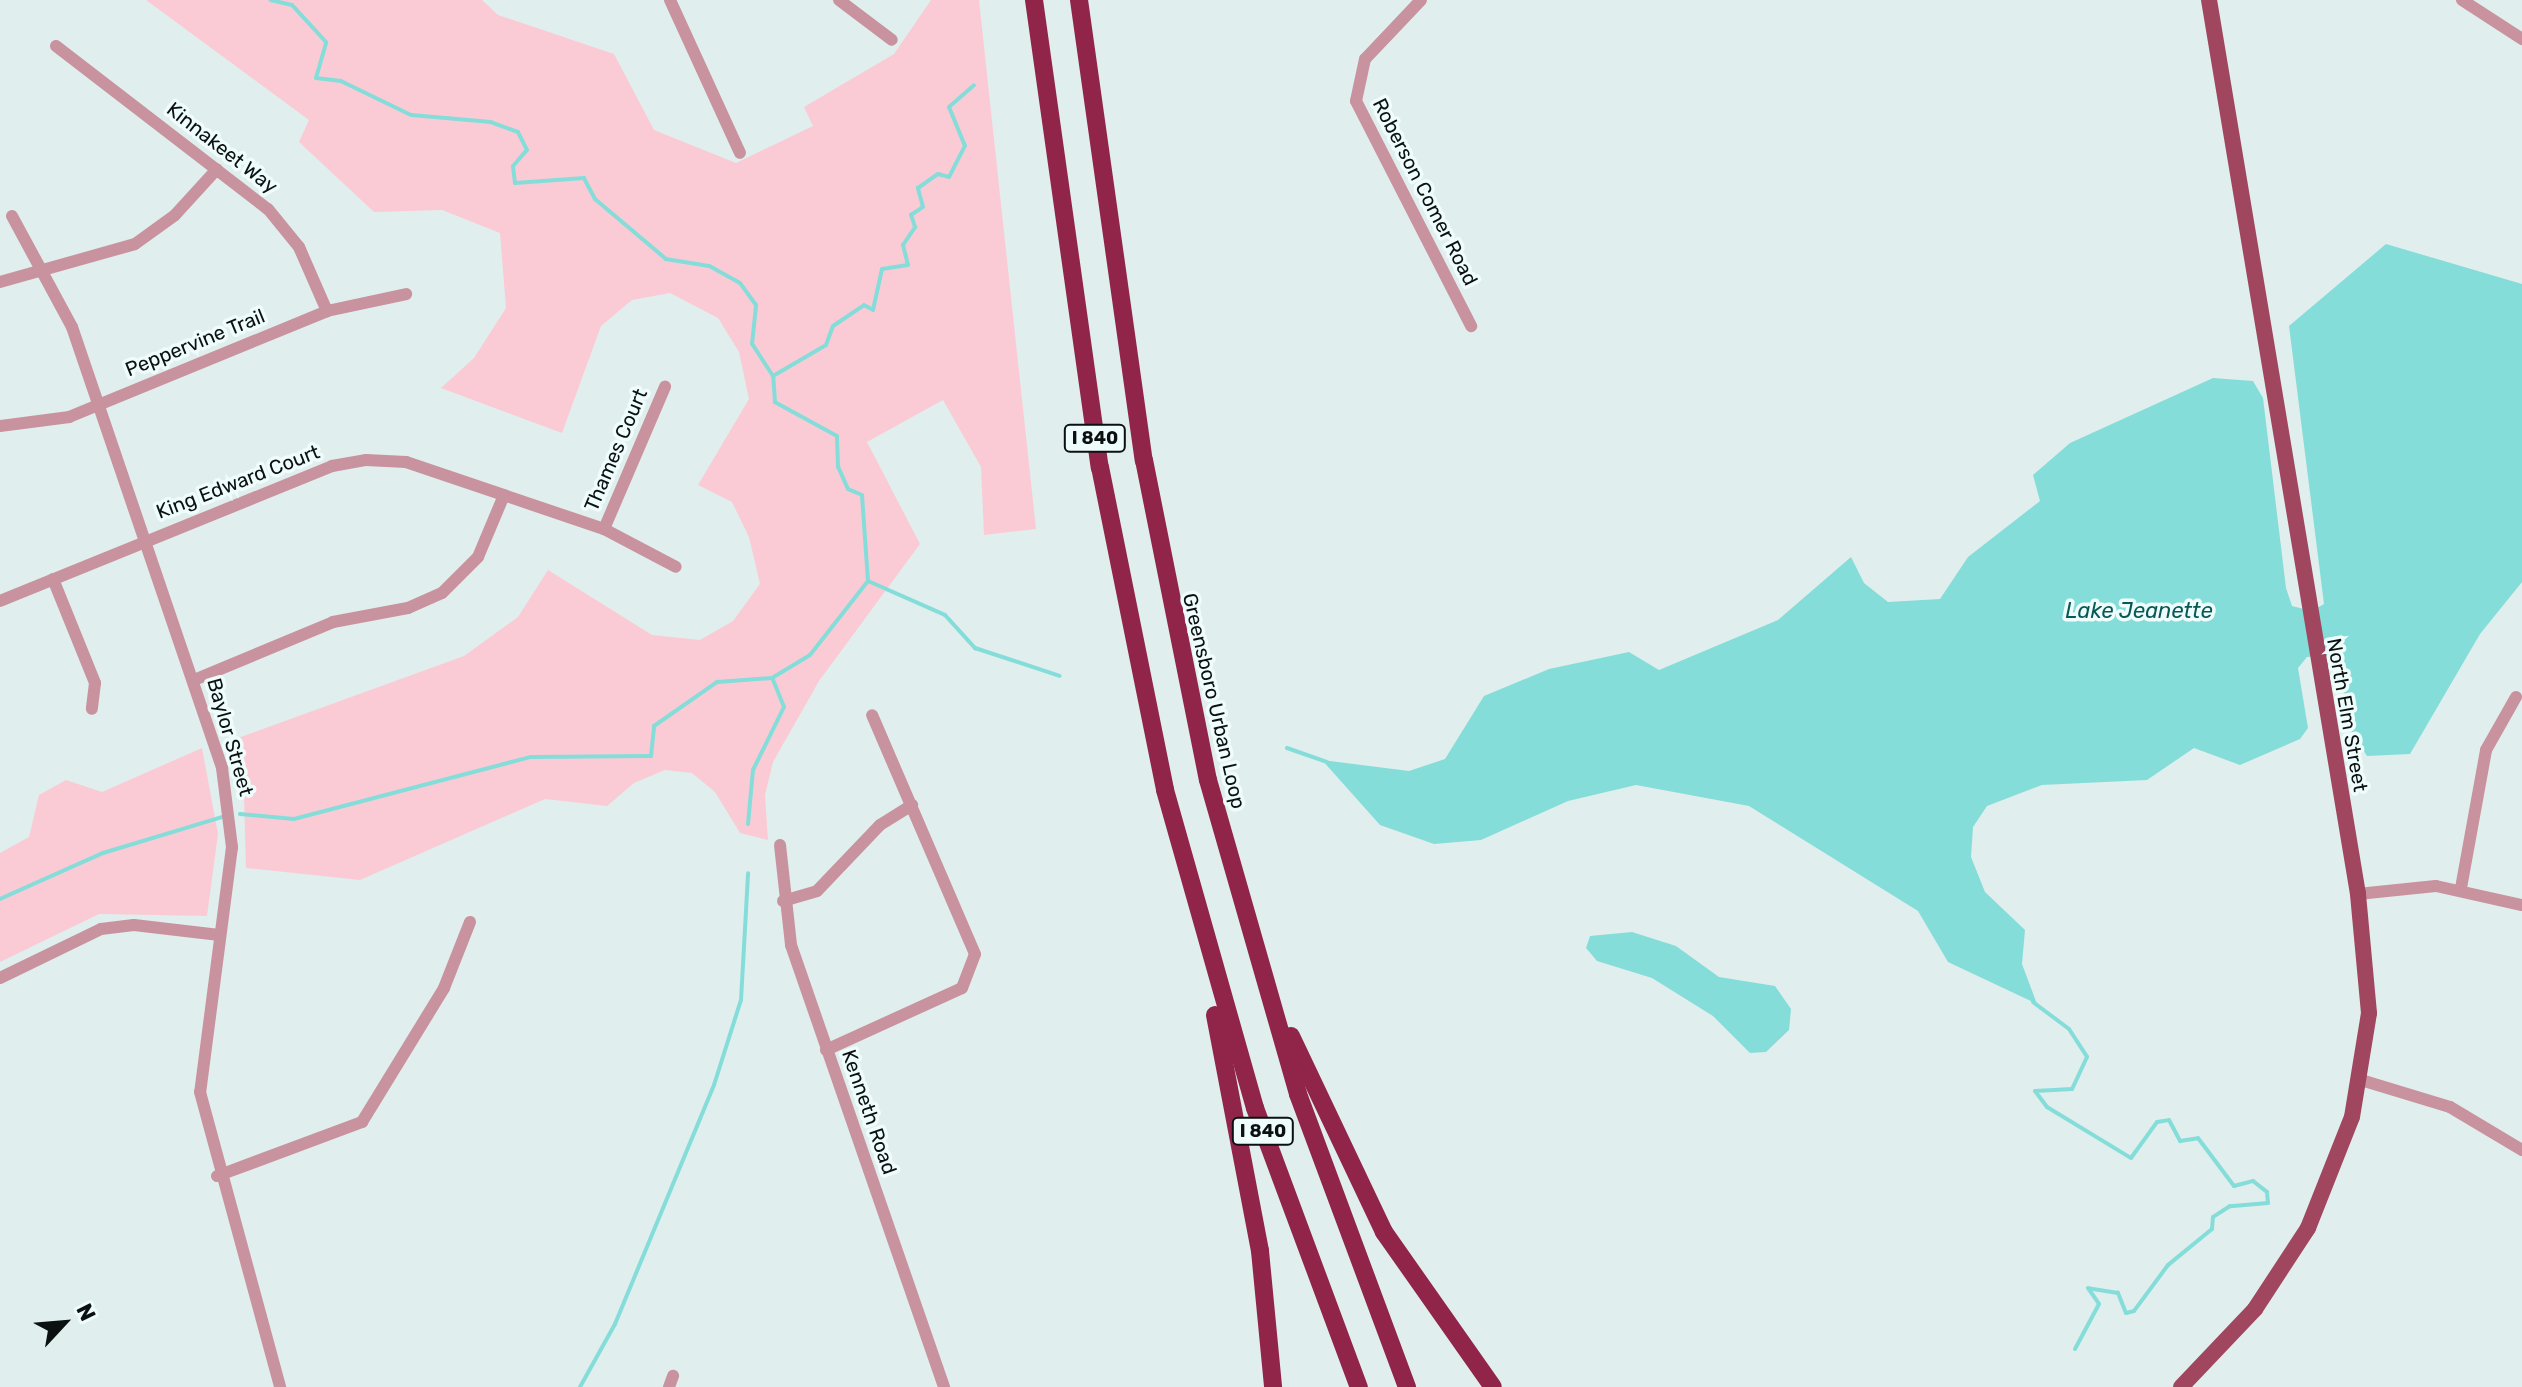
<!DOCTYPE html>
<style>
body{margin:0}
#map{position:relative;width:2522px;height:1387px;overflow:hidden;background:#e0eeed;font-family:Rubik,sans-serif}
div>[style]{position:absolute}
.green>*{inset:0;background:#fbcbd5}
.water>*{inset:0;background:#85ddd9}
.stream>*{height:4px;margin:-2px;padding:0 2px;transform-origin:2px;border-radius:2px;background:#85ddd9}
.minor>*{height:12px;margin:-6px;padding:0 6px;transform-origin:6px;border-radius:6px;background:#c8939e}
.major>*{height:16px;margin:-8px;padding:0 8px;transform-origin:8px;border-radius:8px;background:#a1465f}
.highway>*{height:18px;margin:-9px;padding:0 9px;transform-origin:9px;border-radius:9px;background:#912549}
span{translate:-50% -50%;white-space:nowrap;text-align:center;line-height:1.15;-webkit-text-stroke:7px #eefcfb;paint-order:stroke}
.shield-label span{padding:2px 6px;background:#eefcfb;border:2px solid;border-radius:6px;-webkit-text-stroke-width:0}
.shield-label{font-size:18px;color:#0b1010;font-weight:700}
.street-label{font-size:20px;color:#0b1010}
.water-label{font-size:22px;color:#085856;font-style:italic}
.north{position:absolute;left:24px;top:1283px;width:80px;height:80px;-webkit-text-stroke:6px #eefcfb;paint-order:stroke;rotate:64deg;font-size:22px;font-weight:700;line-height:32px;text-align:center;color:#0b1010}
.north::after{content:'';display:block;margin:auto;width:28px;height:36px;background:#0b1010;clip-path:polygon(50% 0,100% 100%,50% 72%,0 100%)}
</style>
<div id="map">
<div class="green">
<i style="clip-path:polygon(146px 0,482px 0,498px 15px,614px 54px,654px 130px,736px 163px,813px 126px,804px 107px,894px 54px,931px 0,979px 0,1036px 529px,984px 535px,981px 467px,943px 400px,867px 442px,920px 544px,819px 681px,773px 762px,765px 795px,768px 840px,740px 833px,715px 792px,692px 773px,665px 770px,634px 783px,607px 806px,545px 799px,360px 880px,246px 868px,244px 796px,227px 742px,464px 656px,518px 617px,548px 570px,652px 635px,700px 640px,733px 621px,760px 584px,749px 537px,732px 502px,698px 485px,749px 399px,739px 352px,718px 318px,670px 293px,632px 300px,601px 326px,562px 433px,441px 388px,474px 358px,506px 308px,500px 233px,442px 210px,374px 212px,299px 142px,309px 120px)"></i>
<i style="clip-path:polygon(202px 748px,218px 834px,207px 916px,99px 914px,0 962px,0 853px,29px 837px,39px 795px,66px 780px,102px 792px)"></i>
</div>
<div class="water">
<i style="clip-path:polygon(2386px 244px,2522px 284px,2522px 582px,2480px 634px,2410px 754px,2367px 756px,2350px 729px,2338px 662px,2332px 655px,2307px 657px,2298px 668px,2308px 728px,2300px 739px,2240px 765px,2194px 748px,2147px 780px,2042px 785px,1987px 806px,1973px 827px,1971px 857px,1985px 892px,2025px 930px,2022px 964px,2037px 1004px,1948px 962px,1918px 911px,1749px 806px,1636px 785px,1568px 801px,1481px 840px,1434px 844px,1380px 825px,1322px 760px,1409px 771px,1445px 759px,1484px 696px,1549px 669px,1629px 652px,1659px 670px,1778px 620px,1851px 557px,1864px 583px,1888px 602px,1940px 599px,1968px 557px,2040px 501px,2033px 475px,2070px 443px,2213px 378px,2253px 381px,2263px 398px,2286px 588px,2292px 606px,2312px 611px,2324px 604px,2289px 326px)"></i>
<i style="clip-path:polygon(1632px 932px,1676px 946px,1719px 977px,1775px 986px,1791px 1009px,1789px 1030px,1766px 1052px,1750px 1053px,1713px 1016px,1652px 978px,1597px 961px,1586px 948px,1590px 936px)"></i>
</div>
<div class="stream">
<i style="left:773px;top:376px;width:61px;rotate:-30.3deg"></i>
<i style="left:826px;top:345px;width:20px;rotate:-70deg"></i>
<i style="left:833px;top:326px;width:37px;rotate:-34deg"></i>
<i style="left:864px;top:305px;width:10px;rotate:29deg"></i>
<i style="left:873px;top:310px;width:42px;rotate:-77.6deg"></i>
<i style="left:882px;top:269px;width:26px;rotate:-9deg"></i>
<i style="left:908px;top:265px;width:21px;rotate:-104deg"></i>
<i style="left:903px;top:245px;width:22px;rotate:-56deg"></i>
<i style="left:915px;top:227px;width:13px;rotate:-108deg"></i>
<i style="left:911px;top:215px;width:14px;rotate:-34deg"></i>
<i style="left:923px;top:207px;width:20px;rotate:-105deg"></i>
<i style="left:918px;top:188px;width:24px;rotate:-35deg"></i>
<i style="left:938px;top:174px;width:11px;rotate:15deg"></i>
<i style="left:949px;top:177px;width:35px;rotate:-63deg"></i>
<i style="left:965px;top:146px;width:42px;rotate:-112.3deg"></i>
<i style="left:949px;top:107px;width:33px;rotate:-41deg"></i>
<i style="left:868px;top:581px;width:84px;rotate:23.8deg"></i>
<i style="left:945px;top:615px;width:45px;rotate:47.7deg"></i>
<i style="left:975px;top:648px;width:89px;rotate:18.2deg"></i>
<i style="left:1287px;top:748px;width:42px;rotate:19.3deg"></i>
<i style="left:240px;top:814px;width:54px;rotate:5.3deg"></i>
<i style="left:294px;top:819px;width:245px;rotate:-14.7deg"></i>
<i style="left:531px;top:757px;width:120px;rotate:-0.5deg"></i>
<i style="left:651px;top:756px;width:30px;rotate:-84deg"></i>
<i style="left:654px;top:726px;width:77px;rotate:-34.9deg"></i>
<i style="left:717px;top:682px;width:55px;rotate:-4.2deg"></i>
<i style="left:772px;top:678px;width:44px;rotate:-31.2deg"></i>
<i style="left:810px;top:655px;width:94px;rotate:-51.9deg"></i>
<i style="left:868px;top:581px;width:86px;rotate:-94deg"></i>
<i style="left:862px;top:495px;width:15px;rotate:-157deg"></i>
<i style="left:848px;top:489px;width:24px;rotate:-114deg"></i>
<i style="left:838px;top:467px;width:31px;rotate:-92deg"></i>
<i style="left:837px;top:436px;width:71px;rotate:-151.3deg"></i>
<i style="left:775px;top:402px;width:26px;rotate:-94deg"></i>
<i style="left:773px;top:376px;width:38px;rotate:-123deg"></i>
<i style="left:752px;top:344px;width:39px;rotate:-84deg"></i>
<i style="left:756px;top:305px;width:27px;rotate:-126deg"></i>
<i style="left:740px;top:283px;width:35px;rotate:-151deg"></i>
<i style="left:709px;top:266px;width:44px;rotate:-170.8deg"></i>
<i style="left:666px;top:259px;width:93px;rotate:-139.8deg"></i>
<i style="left:595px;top:199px;width:24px;rotate:-118deg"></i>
<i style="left:584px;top:178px;width:69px;rotate:175.9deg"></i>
<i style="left:515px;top:183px;width:17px;rotate:-97deg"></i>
<i style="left:513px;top:166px;width:21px;rotate:-49deg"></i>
<i style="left:527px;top:150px;width:20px;rotate:-117deg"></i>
<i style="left:518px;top:132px;width:29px;rotate:-160deg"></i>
<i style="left:491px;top:122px;width:80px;rotate:-175deg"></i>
<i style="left:411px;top:115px;width:78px;rotate:-154.1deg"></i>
<i style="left:341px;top:81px;width:25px;rotate:-173deg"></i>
<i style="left:316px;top:78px;width:37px;rotate:-74deg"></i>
<i style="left:326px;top:42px;width:50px;rotate:-132.6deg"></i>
<i style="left:292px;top:5px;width:22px;rotate:-167deg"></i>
<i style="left:748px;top:824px;width:54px;rotate:-84.7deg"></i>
<i style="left:753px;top:770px;width:70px;rotate:-63.8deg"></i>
<i style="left:784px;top:707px;width:31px;rotate:-112deg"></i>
<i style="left:0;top:899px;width:113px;rotate:-24.1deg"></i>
<i style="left:103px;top:853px;width:124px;rotate:-16.8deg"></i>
<i style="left:2033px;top:1002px;width:45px;rotate:36.9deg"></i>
<i style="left:2069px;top:1029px;width:33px;rotate:57deg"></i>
<i style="left:2087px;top:1057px;width:35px;rotate:115deg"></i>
<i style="left:2072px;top:1089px;width:37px;rotate:177deg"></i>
<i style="left:2035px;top:1091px;width:20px;rotate:53deg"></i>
<i style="left:2047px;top:1107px;width:98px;rotate:31.3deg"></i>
<i style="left:2131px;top:1158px;width:44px;rotate:-54.2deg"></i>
<i style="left:2157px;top:1122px;width:12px;rotate:-9deg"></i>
<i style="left:2169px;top:1120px;width:24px;rotate:62deg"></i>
<i style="left:2180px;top:1141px;width:18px;rotate:-9deg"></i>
<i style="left:2198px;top:1138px;width:60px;rotate:53.1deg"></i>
<i style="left:2234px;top:1186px;width:20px;rotate:-15deg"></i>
<i style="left:2253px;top:1181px;width:18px;rotate:38deg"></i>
<i style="left:2267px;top:1192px;width:11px;rotate:85deg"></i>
<i style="left:2268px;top:1203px;width:38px;rotate:175deg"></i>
<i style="left:2230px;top:1206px;width:20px;rotate:147deg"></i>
<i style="left:2213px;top:1217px;width:12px;rotate:95deg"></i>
<i style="left:2212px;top:1229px;width:57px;rotate:140.7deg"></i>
<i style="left:2168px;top:1265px;width:57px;rotate:126.5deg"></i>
<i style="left:2134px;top:1311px;width:8px;rotate:166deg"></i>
<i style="left:2126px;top:1313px;width:22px;rotate:-112deg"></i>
<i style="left:2118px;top:1293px;width:30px;rotate:-171deg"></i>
<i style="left:2088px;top:1288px;width:19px;rotate:55deg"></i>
<i style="left:2099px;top:1304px;width:51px;rotate:118.1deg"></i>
<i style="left:580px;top:1387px;width:72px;rotate:-60.9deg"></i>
<i style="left:615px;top:1324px;width:259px;rotate:-67.5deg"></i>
<i style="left:714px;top:1085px;width:89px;rotate:-72.4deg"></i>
<i style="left:741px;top:1000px;width:127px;rotate:-86.8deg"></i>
</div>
<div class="minor">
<i style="left:670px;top:0;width:168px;rotate:65.4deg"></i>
<i style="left:839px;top:0;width:66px;rotate:37deg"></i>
<i style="left:1421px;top:0;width:81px;rotate:133.5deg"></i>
<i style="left:1365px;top:59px;width:43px;rotate:102.1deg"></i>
<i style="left:1356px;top:101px;width:253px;rotate:62.9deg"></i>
<i style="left:2462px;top:0;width:72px;rotate:33deg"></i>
<i style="left:56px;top:46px;width:267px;rotate:37.6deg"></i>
<i style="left:268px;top:209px;width:49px;rotate:50.8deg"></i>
<i style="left:299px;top:247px;width:70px;rotate:66.4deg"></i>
<i style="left:12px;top:216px;width:126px;rotate:61.6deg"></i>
<i style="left:72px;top:327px;width:466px;rotate:71.2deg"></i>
<i style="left:222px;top:768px;width:80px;rotate:82.8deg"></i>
<i style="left:232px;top:847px;width:247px;rotate:97.4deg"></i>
<i style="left:200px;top:1092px;width:306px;rotate:74.8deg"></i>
<i style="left:0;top:282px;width:140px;rotate:-15.7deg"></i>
<i style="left:135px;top:244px;width:49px;rotate:-35.9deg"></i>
<i style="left:175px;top:215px;width:62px;rotate:-47.6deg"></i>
<i style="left:0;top:426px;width:70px;rotate:-7.4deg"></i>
<i style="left:69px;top:417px;width:279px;rotate:-22.3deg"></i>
<i style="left:327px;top:311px;width:81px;rotate:-12.1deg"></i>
<i style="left:604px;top:529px;width:155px;rotate:-66.8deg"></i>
<i style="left:53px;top:579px;width:112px;rotate:68deg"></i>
<i style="left:95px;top:683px;width:26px;rotate:97deg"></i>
<i style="left:0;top:601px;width:358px;rotate:-22.1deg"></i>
<i style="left:332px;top:466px;width:35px;rotate:-10deg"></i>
<i style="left:366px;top:460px;width:40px;rotate:2.9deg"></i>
<i style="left:406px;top:462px;width:209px;rotate:18.7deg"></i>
<i style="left:604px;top:529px;width:81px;rotate:27.8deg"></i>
<i style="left:194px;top:680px;width:151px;rotate:-22.6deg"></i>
<i style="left:333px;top:622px;width:76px;rotate:-10.6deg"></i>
<i style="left:408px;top:608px;width:37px;rotate:-24deg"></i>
<i style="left:442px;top:593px;width:51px;rotate:-45deg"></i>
<i style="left:478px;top:557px;width:67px;rotate:-67.2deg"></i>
<i style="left:780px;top:845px;width:101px;rotate:83.7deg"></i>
<i style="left:791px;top:945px;width:468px;rotate:70.9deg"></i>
<i style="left:2461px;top:888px;width:140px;rotate:-79.7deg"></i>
<i style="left:2486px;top:750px;width:61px;rotate:-60.5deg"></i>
<i style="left:2358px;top:894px;width:78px;rotate:-5.9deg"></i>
<i style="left:2436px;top:886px;width:88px;rotate:12.5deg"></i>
<i style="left:783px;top:901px;width:35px;rotate:-16deg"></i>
<i style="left:817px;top:891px;width:91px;rotate:-46.3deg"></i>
<i style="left:880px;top:825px;width:38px;rotate:-32deg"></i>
<i style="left:0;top:978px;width:112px;rotate:-25.9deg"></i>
<i style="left:101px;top:929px;width:33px;rotate:-7deg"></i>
<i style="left:134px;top:925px;width:86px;rotate:6.7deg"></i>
<i style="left:826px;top:1050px;width:149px;rotate:-24.5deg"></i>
<i style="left:962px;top:988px;width:36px;rotate:-69deg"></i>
<i style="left:975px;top:954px;width:260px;rotate:-113.3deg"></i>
<i style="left:2361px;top:1080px;width:93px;rotate:16.9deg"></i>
<i style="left:2450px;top:1107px;width:84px;rotate:30.8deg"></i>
<i style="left:217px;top:1176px;width:155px;rotate:-20.4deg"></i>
<i style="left:362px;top:1122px;width:157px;rotate:-58.5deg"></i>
<i style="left:444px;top:988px;width:71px;rotate:-68.5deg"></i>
<i style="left:669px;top:1387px;width:12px;rotate:-70deg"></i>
</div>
<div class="major">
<i style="left:2181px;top:1387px;width:108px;rotate:-46.5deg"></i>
<i style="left:2255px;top:1309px;width:97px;rotate:-56.8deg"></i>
<i style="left:2308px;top:1228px;width:119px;rotate:-68.4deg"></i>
<i style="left:2352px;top:1117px;width:105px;rotate:-80.7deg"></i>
<i style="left:2369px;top:1013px;width:120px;rotate:-95.3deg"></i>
<i style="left:2358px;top:894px;width:906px;rotate:-99.46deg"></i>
</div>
<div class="highway">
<i style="left:1034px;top:0;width:472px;rotate:82deg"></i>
<i style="left:1100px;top:467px;width:329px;rotate:78.6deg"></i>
<i style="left:1165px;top:790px;width:330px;rotate:74.2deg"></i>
<i style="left:1255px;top:1108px;width:298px;rotate:69.6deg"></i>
<i style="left:1079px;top:0;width:465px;rotate:82deg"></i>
<i style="left:1144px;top:460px;width:326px;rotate:78.7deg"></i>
<i style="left:1208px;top:780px;width:327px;rotate:74deg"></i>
<i style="left:1298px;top:1094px;width:313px;rotate:69.6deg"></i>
<i style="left:1215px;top:1015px;width:240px;rotate:79.2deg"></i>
<i style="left:1260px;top:1251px;width:137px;rotate:84.5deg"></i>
<i style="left:1291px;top:1036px;width:217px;rotate:64.6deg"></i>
<i style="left:1384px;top:1232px;width:189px;rotate:54.9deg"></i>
</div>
<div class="shield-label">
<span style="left:1095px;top:438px">I 840</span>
<span style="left:1263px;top:1131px">I 840</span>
</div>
<div class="street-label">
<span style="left:222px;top:148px;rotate:38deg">Kinnakeet Way</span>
<span style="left:1425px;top:192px;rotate:63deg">Roberson Comer Road</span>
<span style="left:195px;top:343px;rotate:-22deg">Peppervine Trail</span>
<span style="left:616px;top:450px;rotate:-67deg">Thames Court</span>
<span style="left:238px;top:482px;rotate:-21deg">King Edward Court</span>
<span style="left:1214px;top:701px;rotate:77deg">Greensboro Urban Loop</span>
<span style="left:2347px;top:715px;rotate:80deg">North Elm Street</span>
<span style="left:230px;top:737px;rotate:74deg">Baylor Street</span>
<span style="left:869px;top:1112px;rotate:71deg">Kenneth Road</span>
</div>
<div class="water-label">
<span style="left:2139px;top:611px">Lake Jeanette</span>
</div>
<div class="north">N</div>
</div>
